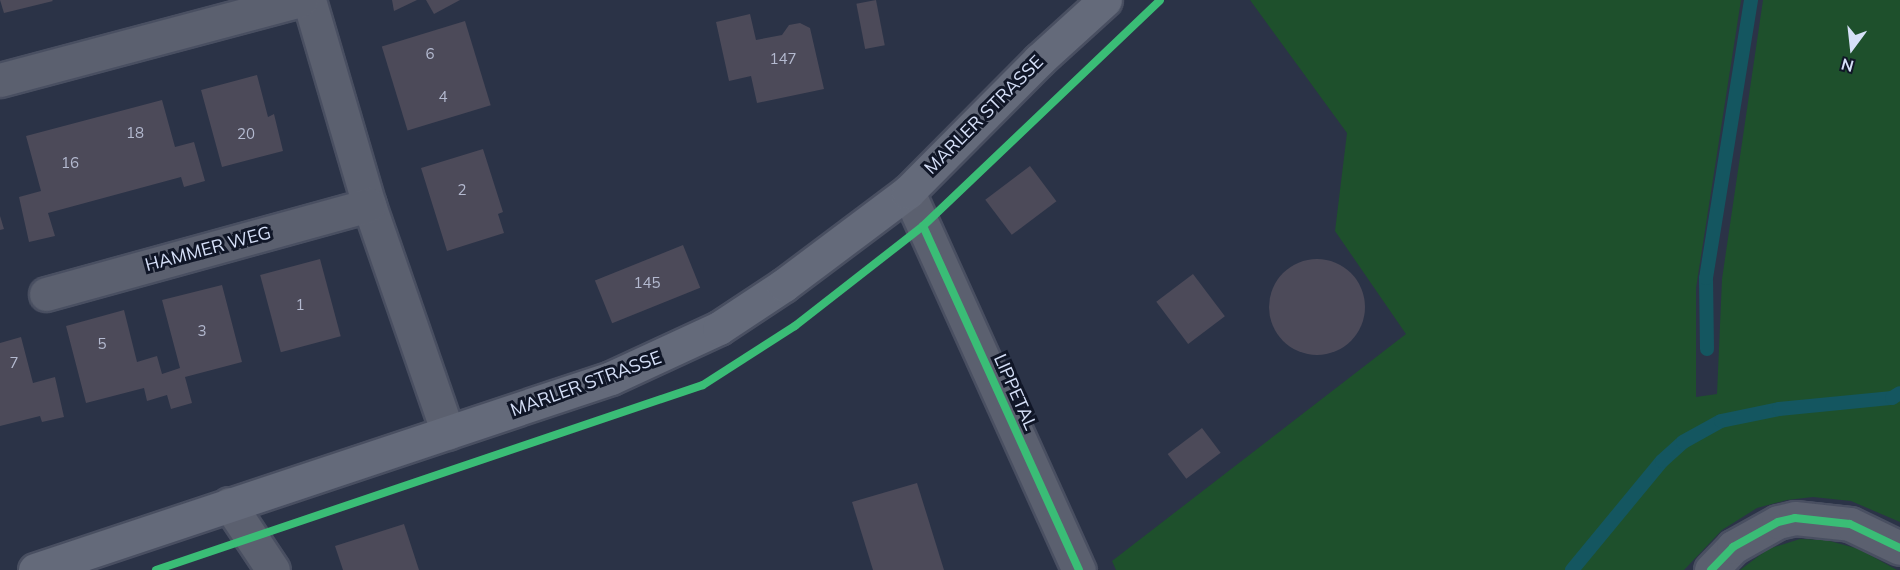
<!DOCTYPE html>
<style>
body{margin:0}
#map{position:relative;width:1900px;height:570px;overflow:hidden;background:#2b3347;font-family:Mulish,sans-serif}
div>[style]{position:absolute}
.green>*{inset:0;background:#1e502c}
.stream>*{height:14px;margin:-7px;padding:0 7px;transform-origin:7px;border-radius:7px;background:#145660}
.building>*{inset:0;background:#4c4a59;transform-origin:0 0}
.round{border-radius:50%}
.roads{filter:drop-shadow(2px 0 #494f61) drop-shadow(-2px 0 #494f61) drop-shadow(0 2px #494f61) drop-shadow(0 -2px #494f61)}
.street>*{height:33px;margin:-16.5px;padding:0 16.5px;transform-origin:16.5px;border-radius:16.5px;background:#5b606f}
.secondary>*{height:33px;margin:-16.5px;padding:0 16.5px;transform-origin:16.5px;border-radius:16.5px;background:#646a7a}
.cycleway>*{height:8px;margin:-4px;padding:0 4px;transform-origin:4px;border-radius:4px;background:#3abd76}
span{translate:-50% -50%;white-space:nowrap;text-align:center;line-height:1.15;-webkit-text-stroke:6px #101627;paint-order:stroke}
.number-label{font-size:15px;color:#b4bad0}
.number-label span{-webkit-text-stroke-width:0}
.street-label{font-size:18px;color:#d6e0f8}
.north{position:absolute;left:1822px;top:18px;width:60px;height:60px;-webkit-text-stroke:4px #101627;paint-order:stroke;rotate:195deg;font-size:16px;font-weight:700;line-height:24px;text-align:center;color:#d6e0f8}
.north::after{content:'';display:block;margin:auto;width:21px;height:27px;background:#d6e0f8;clip-path:polygon(50% 0,100% 100%,50% 72%,0 100%)}
</style>
<div id="map">
<div class="green">
<i style="clip-path:polygon(1250px 0,1741px 0,1696px 288px,1696px 397px,1717px 394px,1722px 279px,1763px 0,1900px 0,1900px 522px,1851px 501px,1813px 497px,1787px 500px,1757px 508px,1722px 530px,1684px 570px,1116px 570px,1112px 561px,1406px 334px,1335px 231px,1347px 133px)"></i>
<i style="clip-path:polygon(1800px 539px,1826px 540px,1859px 549px,1897px 570px,1740px 570px,1768px 549px)"></i>
</div>
<div class="stream">
<i style="left:1707px;top:349px;width:71px;rotate:-90.8deg"></i>
<i style="left:1706px;top:278px;width:282px;rotate:-80.8deg"></i>
<i style="left:1572px;top:570px;width:141px;rotate:-50.5deg"></i>
<i style="left:1662px;top:461px;width:28px;rotate:-42deg"></i>
<i style="left:1683px;top:442px;width:43px;rotate:-28.9deg"></i>
<i style="left:1721px;top:421px;width:59px;rotate:-11.7deg"></i>
<i style="left:1779px;top:409px;width:114px;rotate:-5.6deg"></i>
<i style="left:1892px;top:398px;width:9px;rotate:-32deg"></i>
</div>
<div class="building">
<i style="clip-path:polygon(0 0,52px 0,53px 1px,4px 13px)"></i>
<i style="clip-path:polygon(392px 0,417px 0,394px 11px)"></i>
<i style="clip-path:polygon(426px 0,460px 0,434px 14px)"></i>
<i style="left:876px;top:0;width:46px;height:20px;rotate:79deg"></i>
<i style="clip-path:polygon(750px 14px,756px 40px,782px 35px,789px 25px,800px 23px,810px 28px,824px 89px,757px 103px,751px 76px,729px 81px,716px 22px)"></i>
<i style="left:465px;top:21px;width:88px;height:87px;rotate:73deg"></i>
<i style="clip-path:polygon(257px 75px,268px 117px,274px 114px,283px 151px,222px 167px,201px 90px)"></i>
<i style="clip-path:polygon(162px 100px,175px 147px,194px 142px,205px 181px,184px 187px,181px 177px,48px 213px,55px 236px,29px 242px,19px 197px,41px 191px,26px 136px)"></i>
<i style="clip-path:polygon(483px 149px,503px 212px,498px 214px,504px 233px,447px 251px,421px 168px)"></i>
<i style="left:1030px;top:166px;width:44px;height:56px;rotate:53deg"></i>
<i style="clip-path:polygon(0 216px,4px 229px,0 230px)"></i>
<i style="left:683px;top:245px;width:46px;height:95px;rotate:68deg"></i>
<i style="left:320px;top:259px;width:80px;height:62px;rotate:75deg"></i>
<i class="round" style="left:1269px;top:259px;width:96px;height:96px"></i>
<i style="left:1193px;top:274px;width:53px;height:46px;rotate:53deg"></i>
<i style="clip-path:polygon(222px 285px,242px 362px,185px 377px,192px 403px,171px 409px,167px 395px,147px 401px,144px 388px,86px 403px,66px 326px,124px 310px,137px 362px,157px 356px,162px 374px,180px 368px,162px 300px)"></i>
<i style="clip-path:polygon(21px 337px,33px 383px,55px 377px,64px 417px,42px 422px,40px 416px,0 426px,0 343px)"></i>
<i style="left:1202px;top:428px;width:31px;height:43px;rotate:53deg"></i>
<i style="clip-path:polygon(917px 483px,944px 570px,873px 570px,852px 502px)"></i>
<i style="clip-path:polygon(404px 524px,419px 570px,343px 570px,335px 546px)"></i>
</div>
<div class="roads">
<div class="street">
<i style="left:309px;top:0;width:214px;rotate:73.7deg"></i>
<i style="left:369px;top:205px;width:241px;rotate:70.9deg"></i>
<i style="left:0;top:80px;width:311px;rotate:-14.9deg"></i>
<i style="left:908px;top:192px;width:415px;rotate:65.7deg"></i>
<i style="left:46px;top:294px;width:335px;rotate:-15.4deg"></i>
<i style="left:229px;top:504px;width:79px;rotate:56.3deg"></i>
<i style="left:1711px;top:570px;width:32px;rotate:-46deg"></i>
<i style="left:1733px;top:547px;width:51px;rotate:-29.1deg"></i>
<i style="left:1778px;top:522px;width:17px;rotate:-13deg"></i>
<i style="left:1795px;top:518px;width:55px;rotate:6.2deg"></i>
<i style="left:1850px;top:524px;width:55px;rotate:25.6deg"></i>
</div>
<div class="secondary">
<i style="left:35px;top:570px;width:607px;rotate:-18.43deg"></i>
<i style="left:611px;top:378px;width:119px;rotate:-24.8deg"></i>
<i style="left:719px;top:328px;width:78px;rotate:-33.5deg"></i>
<i style="left:784px;top:285px;width:155px;rotate:-36.9deg"></i>
<i style="left:908px;top:192px;width:186px;rotate:-45.2deg"></i>
<i style="left:1039px;top:60px;width:89px;rotate:-42.3deg"></i>
</div>
</div>
<div class="cycleway">
<i style="left:923px;top:226px;width:378px;rotate:65.6deg"></i>
<i style="left:156px;top:570px;width:577px;rotate:-18.69deg"></i>
<i style="left:703px;top:385px;width:109px;rotate:-32.7deg"></i>
<i style="left:795px;top:326px;width:162px;rotate:-38deg"></i>
<i style="left:923px;top:226px;width:327px;rotate:-43.6deg"></i>
<i style="left:1711px;top:570px;width:32px;rotate:-46deg"></i>
<i style="left:1733px;top:547px;width:51px;rotate:-29.1deg"></i>
<i style="left:1778px;top:522px;width:17px;rotate:-13deg"></i>
<i style="left:1795px;top:518px;width:55px;rotate:6.2deg"></i>
<i style="left:1850px;top:524px;width:55px;rotate:25.6deg"></i>
</div>
<div class="number-label">
<span style="left:430px;top:54px">6</span>
<span style="left:783px;top:59px">147</span>
<span style="left:443px;top:97px">4</span>
<span style="left:135px;top:133px">18</span>
<span style="left:246px;top:134px">20</span>
<span style="left:70px;top:163px">16</span>
<span style="left:462px;top:190px">2</span>
<span style="left:647px;top:283px">145</span>
<span style="left:300px;top:305px">1</span>
<span style="left:202px;top:331px">3</span>
<span style="left:102px;top:344px">5</span>
<span style="left:14px;top:363px">7</span>
</div>
<div class="street-label">
<span style="left:984px;top:115px;rotate:-45deg">MARLER STRASSE</span>
<span style="left:208px;top:249px;rotate:-15deg">HAMMER WEG</span>
<span style="left:586px;top:384px;rotate:-20deg">MARLER STRASSE</span>
<span style="left:1015px;top:392px;rotate:66deg">LIPPETAL</span>
</div>
<div class="north">N</div>
</div>
